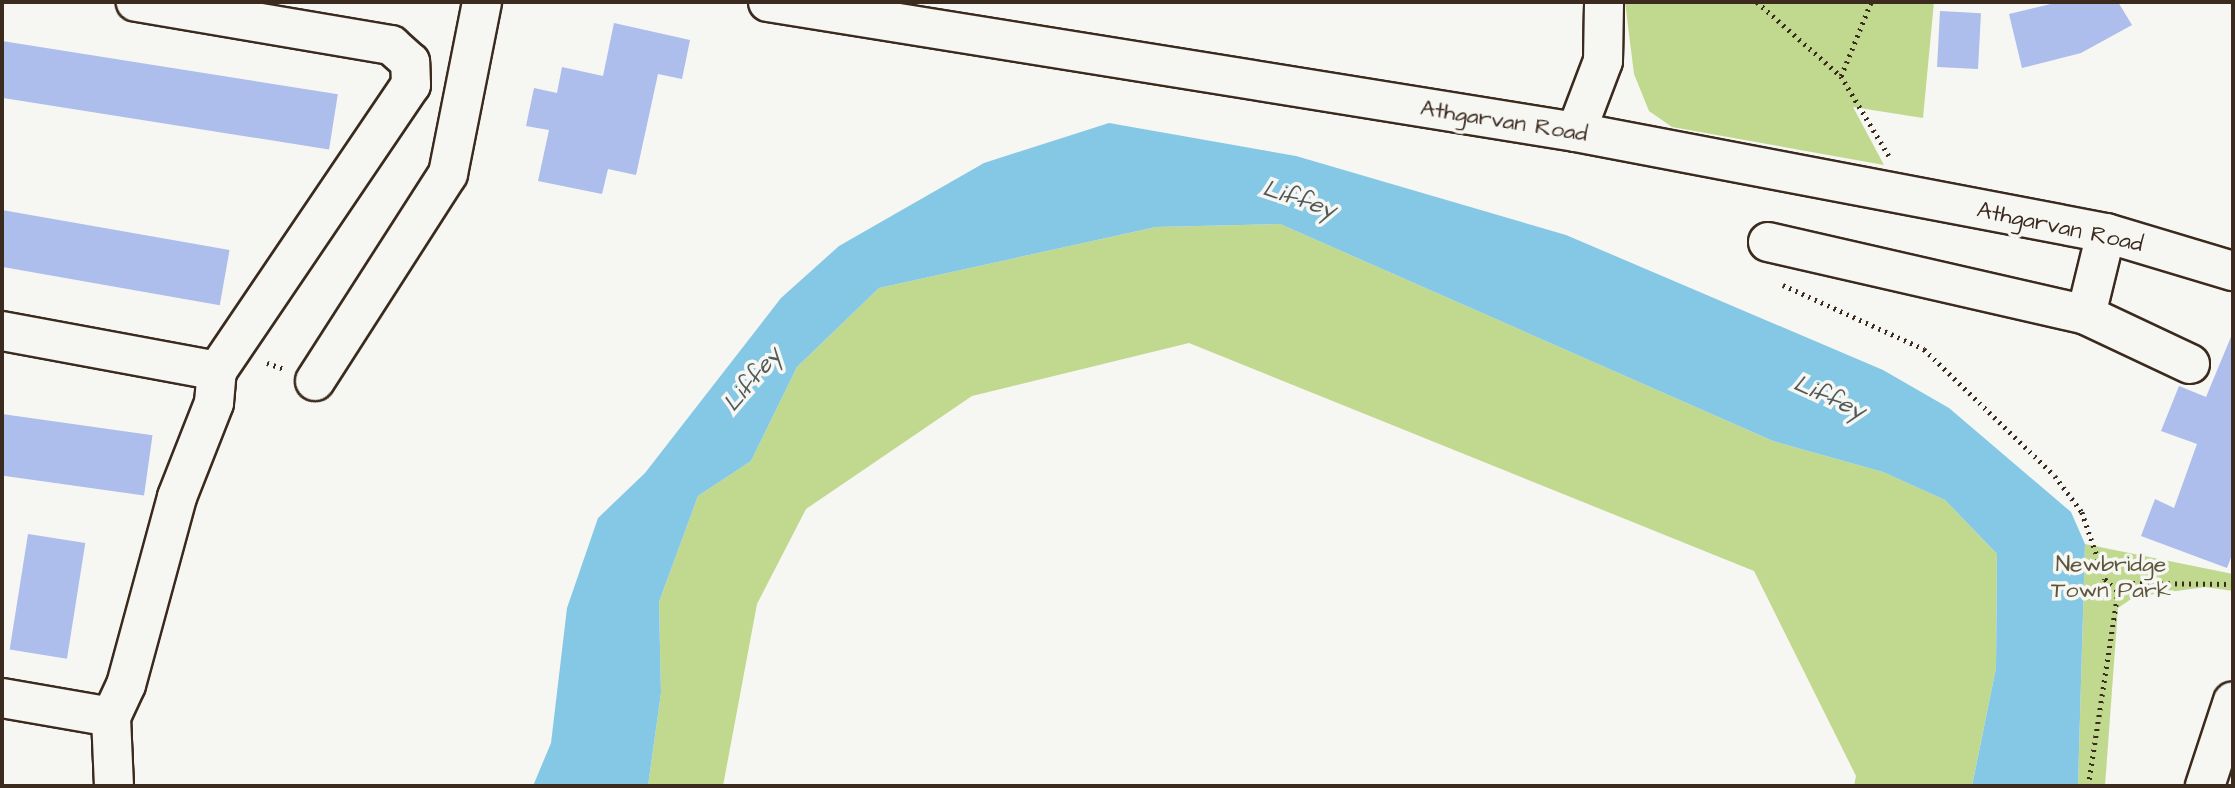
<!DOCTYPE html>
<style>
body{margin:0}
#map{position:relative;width:2235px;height:788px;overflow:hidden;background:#f6f6f2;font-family:"Architects Daughter",sans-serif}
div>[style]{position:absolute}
.green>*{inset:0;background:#c1d98f}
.water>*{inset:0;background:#85c8e6}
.building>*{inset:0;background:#adbdec;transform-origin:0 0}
.path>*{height:4.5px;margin-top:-2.25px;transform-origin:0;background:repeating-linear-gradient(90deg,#3b2a1e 0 2px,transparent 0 7px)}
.roads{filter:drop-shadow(2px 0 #3b2a1e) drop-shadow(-2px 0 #3b2a1e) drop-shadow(0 2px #3b2a1e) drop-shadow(0 -2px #3b2a1e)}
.minor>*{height:38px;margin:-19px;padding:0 19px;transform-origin:19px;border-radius:19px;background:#f6f6f2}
.major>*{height:38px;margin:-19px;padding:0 19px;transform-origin:19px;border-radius:19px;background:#f6f6f2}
span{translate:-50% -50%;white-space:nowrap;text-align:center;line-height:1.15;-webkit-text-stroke:7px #f6f6f2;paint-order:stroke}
.street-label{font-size:23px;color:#3b2a1e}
.park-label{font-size:23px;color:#5c563a}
.water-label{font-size:24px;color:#51595a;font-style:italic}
.frame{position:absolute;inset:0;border:4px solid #3b2a1e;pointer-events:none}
</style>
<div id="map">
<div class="green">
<i style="clip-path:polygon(1625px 2px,1934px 2px,1923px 118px,1853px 107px,1884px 165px,1672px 127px,1649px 111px,1634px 74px)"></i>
<i style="clip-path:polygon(1280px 224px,1773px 441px,1883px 472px,1945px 500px,1997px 554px,1996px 668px,1972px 786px,1854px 786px,1856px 776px,1754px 571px,1189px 343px,972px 396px,806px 509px,757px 604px,723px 786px,648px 786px,661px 693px,659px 602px,698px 496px,751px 461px,797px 367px,879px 288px,1156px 227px)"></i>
<i style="clip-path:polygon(2085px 544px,2233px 574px,2233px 591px,2205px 587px,2134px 597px,2118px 608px,2105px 786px,2078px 786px)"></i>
</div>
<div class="water">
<i style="clip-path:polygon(1109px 123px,1296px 156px,1566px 235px,1883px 370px,1949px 408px,2071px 512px,2085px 544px,2078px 786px,1972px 786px,1996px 668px,1997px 554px,1945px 500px,1883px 472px,1773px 441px,1280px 224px,1156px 227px,879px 288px,797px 367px,751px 461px,698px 496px,659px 602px,661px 693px,648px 786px,533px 786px,551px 743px,567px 608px,598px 518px,645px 473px,781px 298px,839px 246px,984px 163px)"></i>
</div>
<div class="building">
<i style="clip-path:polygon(2059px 2px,2118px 2px,2132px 25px,2081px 53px,2022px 68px,2009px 14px)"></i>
<i style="left:1940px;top:11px;width:41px;height:56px;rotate:3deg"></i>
<i style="clip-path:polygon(614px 23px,690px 40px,682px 79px,658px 74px,636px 175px,608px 169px,602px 194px,538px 181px,549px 130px,526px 126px,534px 88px,557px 93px,562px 67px,603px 76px)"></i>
<i style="left:2px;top:41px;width:340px;height:56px;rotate:9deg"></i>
<i style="left:2px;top:210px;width:231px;height:56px;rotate:10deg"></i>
<i style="clip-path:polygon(2233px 332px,2233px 552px,2227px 568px,2141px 536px,2155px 499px,2174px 508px,2197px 444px,2161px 431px,2179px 386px,2206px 397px)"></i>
<i style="left:2px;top:414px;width:152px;height:61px;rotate:8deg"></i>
<i style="left:28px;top:534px;width:58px;height:117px;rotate:9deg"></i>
</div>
<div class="path">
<i style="left:1757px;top:2px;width:112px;rotate:41.4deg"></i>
<i style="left:1841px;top:76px;width:93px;rotate:59deg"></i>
<i style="left:1841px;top:76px;width:80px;rotate:-67.9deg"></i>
<i style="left:1783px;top:285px;width:155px;rotate:24.4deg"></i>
<i style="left:1924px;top:349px;width:182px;rotate:44.1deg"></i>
<i style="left:2055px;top:476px;width:45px;rotate:53.1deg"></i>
<i style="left:2082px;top:512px;width:71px;rotate:71.1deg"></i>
<i style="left:2105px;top:579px;width:18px;rotate:43deg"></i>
<i style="left:267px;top:363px;width:18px;rotate:19deg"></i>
<i style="left:2088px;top:786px;width:197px;rotate:-81.3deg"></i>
<i style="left:2118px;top:591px;width:17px;rotate:-28deg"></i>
<i style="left:2133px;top:583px;width:100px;rotate:0.6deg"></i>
</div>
<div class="roads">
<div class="minor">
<i style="left:1576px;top:132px;width:76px;rotate:-69.2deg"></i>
<i style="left:1603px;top:61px;width:59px;rotate:-89deg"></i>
<i style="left:1768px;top:242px;width:326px;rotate:12.9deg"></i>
<i style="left:2086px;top:315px;width:84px;rotate:-76.3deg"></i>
<i style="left:2086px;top:315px;width:115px;rotate:25.2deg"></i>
<i style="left:2px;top:331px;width:219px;rotate:10.5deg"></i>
<i style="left:315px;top:381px;width:246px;rotate:-57.3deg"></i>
<i style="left:448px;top:174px;width:175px;rotate:-78.8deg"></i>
<i style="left:2px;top:698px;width:111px;rotate:9.9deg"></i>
<i style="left:114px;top:786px;width:69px;rotate:-92.5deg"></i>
<i style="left:111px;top:717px;width:35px;rotate:-65deg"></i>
<i style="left:126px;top:685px;width:195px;rotate:-74.8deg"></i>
<i style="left:177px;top:497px;width:101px;rotate:-68.5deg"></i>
<i style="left:214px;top:403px;width:32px;rotate:-85deg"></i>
<i style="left:217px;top:371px;width:346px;rotate:-55.9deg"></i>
<i style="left:411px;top:85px;width:23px;rotate:-92deg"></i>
<i style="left:410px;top:62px;width:25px;rotate:-138deg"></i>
<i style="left:391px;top:45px;width:259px;rotate:-170.4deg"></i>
<i style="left:2205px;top:786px;width:89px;rotate:-71.8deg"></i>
</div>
<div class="major">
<i style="left:768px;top:2px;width:818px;rotate:9.14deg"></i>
<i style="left:1576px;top:132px;width:540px;rotate:10.79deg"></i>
<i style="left:2106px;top:233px;width:133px;rotate:16.7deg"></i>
</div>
</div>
<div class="street-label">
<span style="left:1504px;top:121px;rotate:9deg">Athgarvan Road</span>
<span style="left:2060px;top:227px;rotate:12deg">Athgarvan Road</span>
</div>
<div class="park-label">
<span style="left:2111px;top:577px">Newbridge<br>Town Park</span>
</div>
<div class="water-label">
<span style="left:1299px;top:200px;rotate:18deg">Liffey</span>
<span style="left:753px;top:380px;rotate:-50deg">Liffey</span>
<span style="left:1829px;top:398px;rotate:24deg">Liffey</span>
</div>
<div class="frame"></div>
</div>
